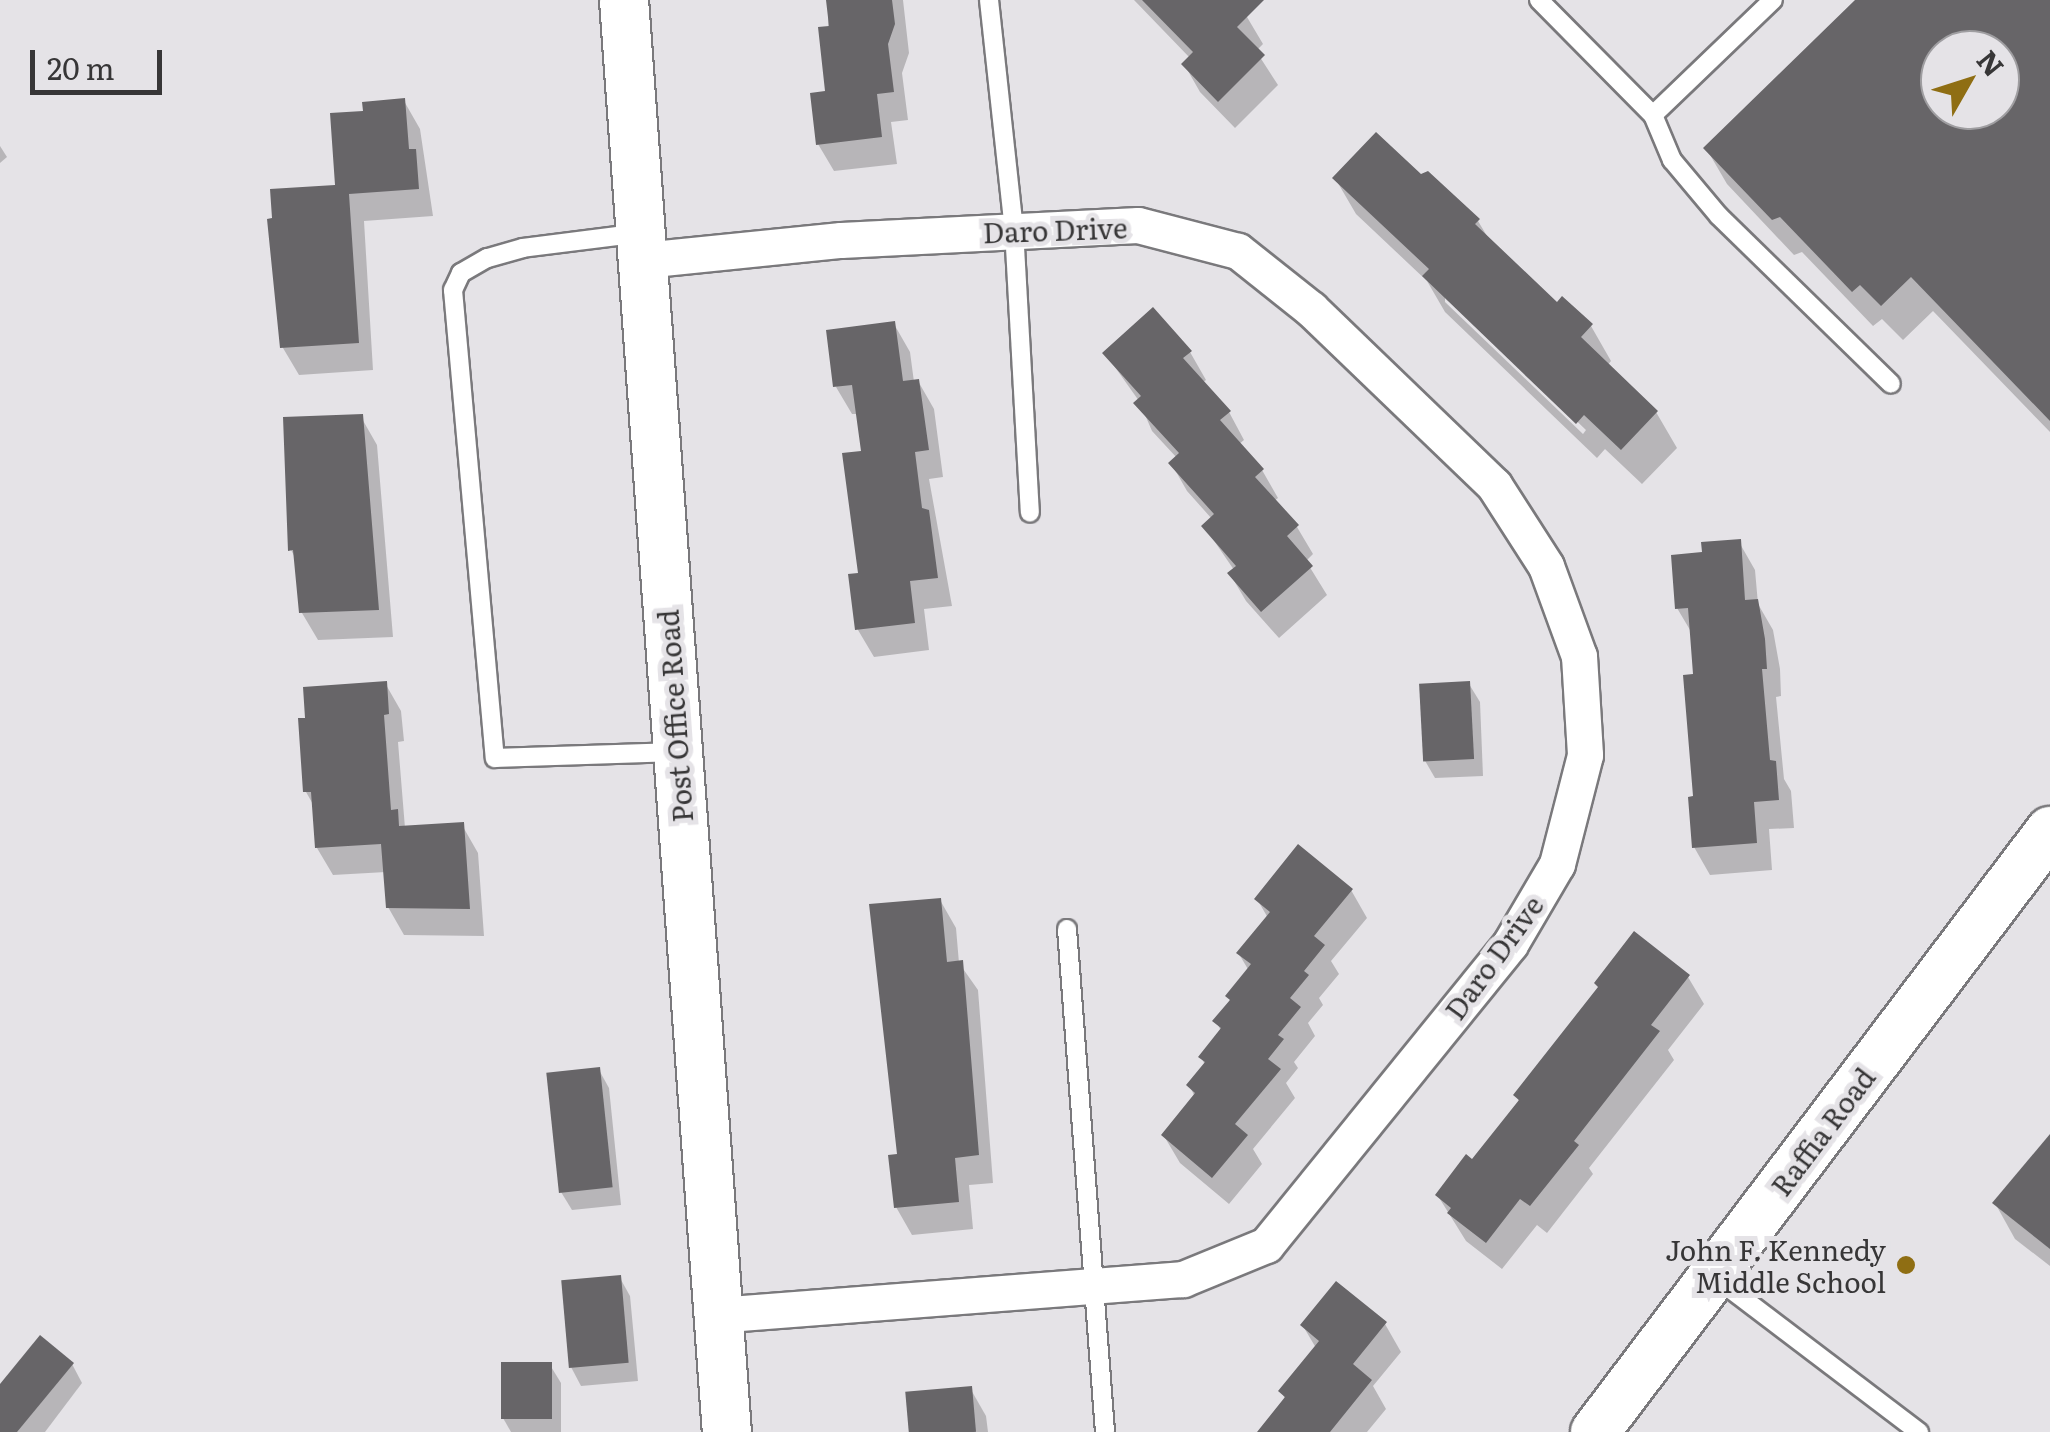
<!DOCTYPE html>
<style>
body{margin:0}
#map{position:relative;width:2050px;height:1432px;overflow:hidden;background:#e5e3e7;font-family:Literata,serif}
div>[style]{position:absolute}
.shadow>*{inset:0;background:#0003}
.building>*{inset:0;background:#676568;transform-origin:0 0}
.roads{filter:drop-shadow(2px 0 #7a797c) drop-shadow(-2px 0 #7a797c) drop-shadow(0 2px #7a797c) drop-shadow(0 -2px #7a797c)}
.lane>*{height:18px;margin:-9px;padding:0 9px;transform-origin:9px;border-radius:9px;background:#fff}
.street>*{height:35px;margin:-17.5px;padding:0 17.5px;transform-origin:17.5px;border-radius:17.5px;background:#fff}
.secondary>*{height:48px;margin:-24px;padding:0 24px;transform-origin:24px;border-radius:24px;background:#fff}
.dots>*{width:28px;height:28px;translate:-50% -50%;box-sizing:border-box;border:5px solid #e5e3e7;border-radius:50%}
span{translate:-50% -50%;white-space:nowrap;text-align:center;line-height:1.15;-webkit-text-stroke:10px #e5e3e7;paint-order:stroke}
.street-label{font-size:28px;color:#373637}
.poi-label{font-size:28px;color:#373637}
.right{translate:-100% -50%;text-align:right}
.north{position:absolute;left:1920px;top:30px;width:100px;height:100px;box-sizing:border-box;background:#e5e3e7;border:2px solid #9f9ea1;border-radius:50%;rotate:51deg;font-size:28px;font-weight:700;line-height:40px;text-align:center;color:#373637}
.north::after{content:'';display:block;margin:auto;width:35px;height:45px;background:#8f6e13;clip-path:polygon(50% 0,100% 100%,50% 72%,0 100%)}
.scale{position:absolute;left:30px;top:50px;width:132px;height:45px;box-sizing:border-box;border:5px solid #373637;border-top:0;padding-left:12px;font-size:30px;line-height:35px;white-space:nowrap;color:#373637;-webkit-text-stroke:8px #e5e3e7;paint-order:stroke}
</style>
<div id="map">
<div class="shadow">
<i style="clip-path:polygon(828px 0,903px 0,909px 53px,902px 73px,908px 120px,891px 122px,897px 164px,834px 171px,818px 144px,828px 93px)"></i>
<i style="clip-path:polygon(1134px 0,1230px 0,1247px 17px,1263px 44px,1256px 51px,1278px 85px,1235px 128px,1200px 92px,1184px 64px,1190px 58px)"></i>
<i style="clip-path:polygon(evenodd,1859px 0,2050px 0,2050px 432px,1933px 311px,1903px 340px,1882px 319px,1873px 326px,1802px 252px,1794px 255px,1727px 184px,1706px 148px,1859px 0,1940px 50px,2000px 50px,2000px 110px,1940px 110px,1940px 50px)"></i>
<i style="clip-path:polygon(404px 101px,420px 129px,433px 216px,364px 221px,373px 370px,299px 375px,283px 348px,275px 220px,338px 187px,366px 114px)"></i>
<i style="clip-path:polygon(0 146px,7px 157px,0 163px)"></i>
<i style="clip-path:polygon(evenodd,1420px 177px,1478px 221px,1490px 241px,1557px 305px,1591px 326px,1611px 361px,1607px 366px,1656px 412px,1677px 448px,1642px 484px,1605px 449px,1597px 458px,1445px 312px,1427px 281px,1356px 214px,1335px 178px,1420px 177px,1445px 295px,1586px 430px,1583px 434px,1445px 302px,1445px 295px)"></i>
<i style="clip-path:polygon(894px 324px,910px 352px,914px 382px,918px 381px,934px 409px,943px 477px,929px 479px,952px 606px,924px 609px,929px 650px,874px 657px,858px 630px,864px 453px,859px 414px,852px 414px,836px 387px)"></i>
<i style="clip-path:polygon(1190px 352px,1206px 380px,1202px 383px,1229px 412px,1244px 440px,1238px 445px,1262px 470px,1278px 498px,1274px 501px,1297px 527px,1313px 554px,1306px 561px,1327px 595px,1279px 638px,1246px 601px,1230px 574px,1234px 570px,1204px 526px,1212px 519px,1187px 491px,1171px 463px,1177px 458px,1152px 431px,1139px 401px,1105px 353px)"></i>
<i style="clip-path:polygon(361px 417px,377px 445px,393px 637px,318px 640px,302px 613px,297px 561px,291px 550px)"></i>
<i style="clip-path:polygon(1739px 542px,1755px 570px,1758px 604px,1773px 630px,1780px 669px,1781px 696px,1776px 697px,1784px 779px,1791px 791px,1794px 828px,1769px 829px,1772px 870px,1710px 875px,1694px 847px,1696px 676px,1693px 635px,1677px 608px,1704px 555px)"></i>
<i style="clip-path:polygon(385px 683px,401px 711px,404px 741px,398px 742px,405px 828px,462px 825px,478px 853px,484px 936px,404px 935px,388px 907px,386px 872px,333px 875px,317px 848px,314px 806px,306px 792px)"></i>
<i style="clip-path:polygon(1469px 684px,1480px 702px,1483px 776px,1435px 778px,1424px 759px)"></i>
<i style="clip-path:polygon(1351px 890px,1367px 918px,1331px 961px,1339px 974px,1319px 998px,1323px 1005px,1308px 1023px,1315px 1036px,1294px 1062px,1298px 1068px,1286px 1083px,1295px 1098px,1253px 1149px,1262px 1164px,1229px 1204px,1180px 1163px,1164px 1136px,1195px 1097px,1189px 1085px,1205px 1065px,1201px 1057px,1221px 1031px,1216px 1021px,1249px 971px,1239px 954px,1268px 918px,1257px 899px)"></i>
<i style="clip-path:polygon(940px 900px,956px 928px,959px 963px,978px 990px,993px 1183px,969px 1185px,973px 1229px,912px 1235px,896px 1207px,900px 1157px)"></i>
<i style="clip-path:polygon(1688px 977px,1704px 1004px,1668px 1050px,1674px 1060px,1589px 1168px,1593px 1174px,1547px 1233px,1537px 1225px,1502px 1269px,1466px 1241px,1438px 1196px,1472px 1163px,1520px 1103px,1516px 1096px,1600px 988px)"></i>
<i style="clip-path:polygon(599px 1070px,609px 1088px,621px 1205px,572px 1210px,561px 1192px)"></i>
<i style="clip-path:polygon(2050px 1138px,2050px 1266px,2015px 1239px,1995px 1203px)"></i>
<i style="clip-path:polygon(620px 1278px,630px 1296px,638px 1381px,581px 1386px,571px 1367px)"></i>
<i style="clip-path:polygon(1385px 1324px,1401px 1352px,1373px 1386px,1386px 1409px,1367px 1432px,1260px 1432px,1286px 1400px,1281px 1392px,1316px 1348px,1303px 1326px)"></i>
<i style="clip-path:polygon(72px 1364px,82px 1383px,45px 1432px,0 1432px,0 1388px)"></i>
<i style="clip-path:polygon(550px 1365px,561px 1383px,561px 1432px,511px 1432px,503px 1418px)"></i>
<i style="clip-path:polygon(970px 1388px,986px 1416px,988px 1432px,912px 1432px)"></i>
</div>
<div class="building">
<i style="clip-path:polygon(826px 0,892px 0,895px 24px,888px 44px,894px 92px,877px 94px,882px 137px,816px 145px,810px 93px,825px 91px,818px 27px,829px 26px)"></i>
<i style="clip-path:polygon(1142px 0,1264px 0,1237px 27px,1265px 55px,1218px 102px,1181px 64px,1193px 52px)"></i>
<i style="clip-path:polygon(evenodd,1855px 0,2050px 0,2050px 421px,1911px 277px,1881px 306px,1860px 285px,1852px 292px,1780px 217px,1772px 220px,1703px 148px,1855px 0,1940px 50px,2000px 50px,2000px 110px,1940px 110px,1940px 50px)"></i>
<i style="clip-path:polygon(405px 98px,409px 149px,416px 149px,419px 189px,349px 194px,359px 343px,280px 348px,267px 219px,272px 218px,270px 189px,335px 185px,330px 113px,363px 111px,362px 102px)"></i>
<i style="clip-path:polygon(1376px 132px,1421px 174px,1428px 171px,1480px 219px,1475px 224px,1557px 302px,1562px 296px,1593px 324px,1581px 337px,1658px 411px,1621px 450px,1584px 415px,1576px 424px,1528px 378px,1422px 276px,1429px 269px,1332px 178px)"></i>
<i style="clip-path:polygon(1153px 307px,1192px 351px,1183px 358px,1231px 411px,1220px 420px,1264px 469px,1255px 477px,1299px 525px,1287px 536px,1313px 566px,1261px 612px,1227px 573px,1236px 566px,1201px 526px,1214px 514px,1168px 463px,1179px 453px,1133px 403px,1141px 396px,1102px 353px)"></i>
<i style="clip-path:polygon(895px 321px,903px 381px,919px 379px,929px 450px,915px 452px,922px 508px,929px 510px,938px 578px,910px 581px,915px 623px,855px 630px,848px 574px,858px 573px,842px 453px,861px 451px,852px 385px,833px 387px,826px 330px)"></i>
<i style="clip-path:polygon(363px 414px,379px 610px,299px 613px,293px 550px,288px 551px,283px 417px)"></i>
<i style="clip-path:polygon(1741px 539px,1745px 600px,1758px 599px,1765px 639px,1767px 669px,1762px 669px,1770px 760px,1776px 761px,1779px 800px,1754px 802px,1757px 843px,1692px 848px,1688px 797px,1693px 796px,1683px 675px,1693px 674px,1688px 608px,1675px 609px,1671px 555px,1702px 552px,1701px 542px)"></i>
<i style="clip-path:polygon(387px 681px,389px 714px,384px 715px,391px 810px,398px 809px,399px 826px,464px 822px,470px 909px,386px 908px,381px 844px,315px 848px,311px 792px,303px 792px,298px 718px,305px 718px,303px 687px)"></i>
<i style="left:1470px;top:681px;width:78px;height:51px;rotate:87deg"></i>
<i style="clip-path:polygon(1298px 844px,1353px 889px,1314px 936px,1325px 945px,1304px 971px,1309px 975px,1290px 998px,1301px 1007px,1278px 1035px,1284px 1039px,1268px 1059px,1281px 1069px,1235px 1124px,1248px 1135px,1212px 1178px,1161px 1135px,1195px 1093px,1186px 1085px,1205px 1062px,1198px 1057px,1221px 1028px,1212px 1021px,1230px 1000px,1225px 996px,1251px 964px,1236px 953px,1270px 912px,1254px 899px)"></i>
<i style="clip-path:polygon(941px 898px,947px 962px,963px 960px,979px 1155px,955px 1158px,959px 1202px,894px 1208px,888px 1155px,897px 1154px,869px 904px)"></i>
<i style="clip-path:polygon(1634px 931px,1690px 975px,1651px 1025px,1660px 1031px,1574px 1141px,1579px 1145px,1530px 1206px,1520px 1199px,1486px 1243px,1447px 1213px,1451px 1208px,1435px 1195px,1466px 1154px,1472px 1159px,1519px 1100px,1513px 1095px,1598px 987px,1594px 983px)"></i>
<i style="left:600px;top:1067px;width:121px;height:54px;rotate:84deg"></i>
<i style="clip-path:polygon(2050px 1134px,2050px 1249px,1992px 1203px)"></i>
<i style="left:621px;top:1275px;width:88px;height:60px;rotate:85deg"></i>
<i style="clip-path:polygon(1336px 1281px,1387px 1322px,1353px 1364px,1372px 1380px,1330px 1432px,1257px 1432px,1285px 1397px,1278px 1391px,1319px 1341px,1300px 1325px)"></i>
<i style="clip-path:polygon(40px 1335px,74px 1363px,17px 1432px,0 1432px,0 1384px)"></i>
<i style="left:501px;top:1362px;width:51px;height:57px"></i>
<i style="left:972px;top:1386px;width:46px;height:67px;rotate:85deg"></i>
</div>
<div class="roads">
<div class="lane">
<i style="left:989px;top:0;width:230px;rotate:83.8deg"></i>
<i style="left:1014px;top:229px;width:284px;rotate:86.8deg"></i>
<i style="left:1539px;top:0;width:162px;rotate:45.3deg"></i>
<i style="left:1653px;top:115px;width:49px;rotate:67.1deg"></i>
<i style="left:1672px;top:160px;width:73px;rotate:50deg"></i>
<i style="left:1719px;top:216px;width:240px;rotate:44.3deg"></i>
<i style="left:1653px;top:115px;width:166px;rotate:-43.8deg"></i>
<i style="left:641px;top:233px;width:119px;rotate:172.8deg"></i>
<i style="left:523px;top:248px;width:37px;rotate:164deg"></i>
<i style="left:487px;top:258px;width:30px;rotate:150deg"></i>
<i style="left:461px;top:273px;width:19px;rotate:115deg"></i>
<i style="left:453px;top:290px;width:470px;rotate:84.9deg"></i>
<i style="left:495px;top:758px;width:181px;rotate:-1.9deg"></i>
<i style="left:1067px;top:929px;width:504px;rotate:85.68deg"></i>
<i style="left:1716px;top:1278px;width:255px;rotate:37.2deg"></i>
</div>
<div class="street">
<i style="left:643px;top:260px;width:199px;rotate:-5.8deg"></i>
<i style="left:841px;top:240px;width:297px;rotate:-2.9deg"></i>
<i style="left:1138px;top:225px;width:103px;rotate:14.6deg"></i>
<i style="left:1238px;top:251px;width:93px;rotate:38.5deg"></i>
<i style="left:1311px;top:309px;width:254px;rotate:43.9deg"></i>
<i style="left:1494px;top:485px;width:96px;rotate:57.3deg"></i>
<i style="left:1546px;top:566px;width:96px;rotate:69.9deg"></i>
<i style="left:1579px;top:656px;width:99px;rotate:86.5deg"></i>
<i style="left:1585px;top:755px;width:113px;rotate:104.4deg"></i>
<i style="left:1557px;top:864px;width:93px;rotate:120.4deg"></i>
<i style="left:1510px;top:944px;width:387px;rotate:129deg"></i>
<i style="left:1266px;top:1245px;width:90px;rotate:157.7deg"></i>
<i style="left:1183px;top:1279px;width:466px;rotate:175.6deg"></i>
</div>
<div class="secondary">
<i style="left:624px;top:0;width:1436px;rotate:85.89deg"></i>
<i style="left:1595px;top:1432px;width:754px;rotate:-52.87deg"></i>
</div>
</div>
<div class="dots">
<i style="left:1906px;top:1265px;background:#8f6e13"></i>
</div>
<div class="street-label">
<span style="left:1055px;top:229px;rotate:-2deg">Daro Drive</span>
<span style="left:674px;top:716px;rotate:-94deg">Post Office Road</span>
<span style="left:1493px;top:957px;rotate:-54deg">Daro Drive</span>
<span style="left:1822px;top:1131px;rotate:-53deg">Raffia Road</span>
</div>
<div class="poi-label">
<span class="right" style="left:1886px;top:1265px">John F. Kennedy<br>Middle School</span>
</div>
<div class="north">N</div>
<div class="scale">20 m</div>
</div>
